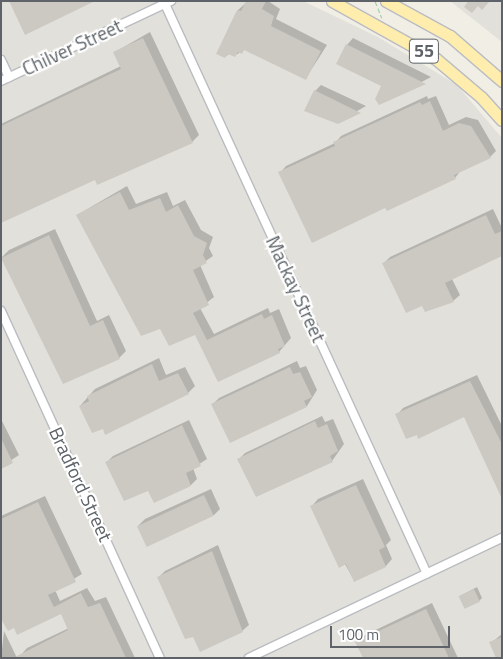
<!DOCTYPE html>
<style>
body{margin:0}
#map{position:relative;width:503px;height:659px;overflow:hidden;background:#f1eee6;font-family:"Titillium Web",sans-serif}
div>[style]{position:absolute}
.industrial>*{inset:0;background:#e2e0da}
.shadow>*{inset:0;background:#0003}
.building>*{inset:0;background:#ccc9c3;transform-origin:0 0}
.path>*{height:1px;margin-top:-0.5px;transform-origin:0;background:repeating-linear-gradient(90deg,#99cca5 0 5px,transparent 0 7.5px)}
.roads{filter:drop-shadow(1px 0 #b9bcc1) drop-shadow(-1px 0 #b9bcc1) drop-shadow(0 1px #b9bcc1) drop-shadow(0 -1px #b9bcc1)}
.street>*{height:8px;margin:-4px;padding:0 4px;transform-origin:4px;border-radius:4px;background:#fff}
.primary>*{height:11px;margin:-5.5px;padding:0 5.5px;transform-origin:5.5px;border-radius:5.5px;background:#ffedad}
span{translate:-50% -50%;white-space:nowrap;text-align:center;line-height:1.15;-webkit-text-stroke:4.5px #fff;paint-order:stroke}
.shield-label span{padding:1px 4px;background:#fff;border:1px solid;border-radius:4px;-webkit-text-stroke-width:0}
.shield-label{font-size:18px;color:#5d6368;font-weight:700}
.street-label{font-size:19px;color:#5d6368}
.frame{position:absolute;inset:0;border:2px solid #5d6368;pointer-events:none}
.scale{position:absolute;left:330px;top:626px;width:120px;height:22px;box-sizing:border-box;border:2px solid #5d6368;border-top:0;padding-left:6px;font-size:15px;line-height:18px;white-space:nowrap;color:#5d6368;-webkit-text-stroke:4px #fff;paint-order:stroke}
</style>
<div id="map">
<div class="industrial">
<i style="clip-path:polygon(1px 1px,303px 1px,378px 37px,457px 85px,502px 138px,502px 658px,1px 658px)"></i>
<i style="clip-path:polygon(450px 1px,502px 1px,502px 42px)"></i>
</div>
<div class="shadow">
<i style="clip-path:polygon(248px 1px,268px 1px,280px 9px,276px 19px,327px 45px,306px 78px,246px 49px,234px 56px,229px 54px,225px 57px,238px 10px)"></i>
<i style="clip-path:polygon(150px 32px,199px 135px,192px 142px,98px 184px,95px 178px,1px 222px,1px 124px,121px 66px,115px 52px)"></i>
<i style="clip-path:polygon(353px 38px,431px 77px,380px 104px,383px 86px,347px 45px)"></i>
<i style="clip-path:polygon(321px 85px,366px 106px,338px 122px,315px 91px)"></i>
<i style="clip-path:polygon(427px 96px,428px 99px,436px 96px,449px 125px,466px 117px,478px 120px,496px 151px,490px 157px,461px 170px,455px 178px,386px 206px,280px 173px,286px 166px,335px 143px,341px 136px)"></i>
<i style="clip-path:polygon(127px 186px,136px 204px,167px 192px,173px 206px,185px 200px,201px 230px,213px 237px,209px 248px,213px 256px,200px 265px,214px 297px,200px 308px,214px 334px,268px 308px,270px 313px,279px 309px,291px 338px,279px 352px,218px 381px,195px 333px,160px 327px,77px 215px)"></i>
<i style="clip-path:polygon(493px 209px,502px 228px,502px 255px,452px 279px,460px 295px,453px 301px,422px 304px,384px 263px,390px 257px)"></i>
<i style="clip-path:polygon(55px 229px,97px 321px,109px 315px,126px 351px,119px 358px,64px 383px,2px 257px,9px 250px)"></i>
<i style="clip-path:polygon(159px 358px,166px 375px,185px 367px,195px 386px,188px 393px,103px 427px,80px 406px,95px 389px)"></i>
<i style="clip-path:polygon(297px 361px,300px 368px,306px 366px,317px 390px,307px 406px,212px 405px,219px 398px)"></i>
<i style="clip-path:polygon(477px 375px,502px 426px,502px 493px,465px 415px,417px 433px,397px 415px,403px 408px)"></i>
<i style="clip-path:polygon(322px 416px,325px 422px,333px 419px,344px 444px,332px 461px,239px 459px,245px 453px)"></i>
<i style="clip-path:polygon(1px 419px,19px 455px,1px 467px)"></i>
<i style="clip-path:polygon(189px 420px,207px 459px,193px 468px,197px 479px,191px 485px,148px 489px,106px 463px,113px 456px)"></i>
<i style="clip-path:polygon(363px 479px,391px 540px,386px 545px,392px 559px,386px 566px,354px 580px,312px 506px,318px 499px)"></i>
<i style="clip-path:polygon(211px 489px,220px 509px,214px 515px,138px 526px,145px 519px)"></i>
<i style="clip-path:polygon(45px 496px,82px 574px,55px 590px,60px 601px,87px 588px,95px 601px,106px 597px,135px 658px,22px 658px,21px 655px,27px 648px,69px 628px,62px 612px,15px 626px,1px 617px,1px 516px)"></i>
<i style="clip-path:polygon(218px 545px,249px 625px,242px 631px,194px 636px,158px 578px,165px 571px)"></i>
<i style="clip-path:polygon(477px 587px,482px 598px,479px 601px,460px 596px)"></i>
<i style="clip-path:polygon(432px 603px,458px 658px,364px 658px,357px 643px,363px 636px)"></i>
<i style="clip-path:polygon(4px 631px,17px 658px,1px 658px)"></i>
<i style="clip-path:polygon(502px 634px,502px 658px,491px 643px)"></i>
</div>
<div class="building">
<i style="clip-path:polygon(9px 1px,95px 1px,25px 35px)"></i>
<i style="clip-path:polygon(246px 1px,266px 1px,262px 9px,274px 16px,271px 26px,321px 51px,306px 80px,244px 50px,242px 54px,238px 52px,235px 57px,228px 54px,225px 58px,216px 54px,237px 10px,241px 11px)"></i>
<i style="clip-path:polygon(468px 1px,490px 1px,482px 10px,478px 6px,472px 13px,464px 7px)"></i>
<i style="clip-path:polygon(143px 38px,193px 143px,97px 185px,95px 180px,1px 223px,1px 126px,121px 69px,113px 52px)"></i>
<i style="clip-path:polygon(346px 44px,426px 84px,379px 105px,375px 99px,381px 86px,336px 64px)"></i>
<i style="clip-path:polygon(314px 90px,361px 113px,338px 124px,304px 111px)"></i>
<i style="clip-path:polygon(430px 101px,443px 131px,459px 123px,471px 126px,491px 158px,454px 175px,456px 179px,387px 211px,385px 208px,312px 243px,278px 172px,335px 146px,333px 142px,420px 102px,422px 105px)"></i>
<i style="clip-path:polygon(120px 192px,129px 210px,160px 198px,166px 212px,178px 205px,194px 236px,207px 243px,203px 255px,207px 263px,193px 270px,209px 305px,193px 313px,207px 340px,262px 314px,264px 319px,272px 315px,285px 346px,278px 349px,280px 353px,218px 382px,195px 335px,169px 346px,160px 329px,141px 336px,76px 215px)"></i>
<i style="clip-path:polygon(486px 215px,495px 234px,502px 231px,502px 256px,445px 283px,454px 302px,425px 312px,422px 306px,406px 313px,382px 263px)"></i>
<i style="clip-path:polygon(49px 235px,90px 326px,103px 320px,120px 359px,63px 384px,1px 258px)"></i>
<i style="clip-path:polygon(152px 364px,159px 381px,178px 373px,189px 394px,105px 435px,103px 429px,92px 433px,79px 406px,89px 401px,87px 396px)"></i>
<i style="clip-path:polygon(290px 367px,293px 374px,300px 372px,312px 397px,304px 401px,307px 407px,230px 443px,211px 404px)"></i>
<i style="clip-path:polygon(470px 381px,502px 444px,502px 499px,464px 417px,418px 439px,417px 435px,406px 439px,395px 414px)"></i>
<i style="clip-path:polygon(315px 421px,318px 428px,327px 424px,338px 451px,330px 456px,333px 462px,256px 497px,237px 459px)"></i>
<i style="clip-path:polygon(182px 425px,201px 466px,186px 473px,191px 486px,154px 503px,148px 491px,124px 501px,105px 462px)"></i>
<i style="clip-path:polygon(1px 438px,13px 463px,1px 469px)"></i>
<i style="clip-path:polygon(356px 485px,385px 547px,379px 550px,386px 567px,354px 582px,346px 564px,339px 568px,310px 506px)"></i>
<i style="left:204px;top:495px;width:23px;height:74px;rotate:65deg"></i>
<i style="clip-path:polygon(38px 502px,76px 582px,48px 595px,54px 607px,81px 593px,88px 607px,100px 603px,126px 658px,13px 658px,68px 630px,61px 614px,17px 635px,14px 628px,8px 631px,1px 619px,1px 519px)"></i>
<i style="clip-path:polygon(212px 551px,243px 632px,200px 652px,193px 637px,185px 639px,157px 577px)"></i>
<i style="left:474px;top:589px;width:14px;height:17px;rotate:65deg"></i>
<i style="clip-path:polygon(426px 609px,449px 658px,363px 658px,355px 642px)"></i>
<i style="clip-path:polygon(502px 637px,502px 658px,496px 658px,489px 642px)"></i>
</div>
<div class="path">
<i style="left:375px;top:1px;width:18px;rotate:68deg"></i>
</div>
<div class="roads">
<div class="street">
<i style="left:165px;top:4px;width:627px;rotate:65.31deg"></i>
<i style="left:1px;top:60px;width:19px;rotate:65deg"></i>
<i style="left:1px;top:81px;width:188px;rotate:-25.2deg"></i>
<i style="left:1px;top:311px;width:382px;rotate:65.4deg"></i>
<i style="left:249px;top:658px;width:280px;rotate:-25.4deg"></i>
</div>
<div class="primary">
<i style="left:332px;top:1px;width:119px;rotate:29.1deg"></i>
<i style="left:436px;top:59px;width:59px;rotate:40.2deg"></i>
<i style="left:481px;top:97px;width:31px;rotate:48deg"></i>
<i style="left:386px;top:1px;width:73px;rotate:28.7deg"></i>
<i style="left:450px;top:36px;width:69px;rotate:40.9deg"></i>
</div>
</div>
<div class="shield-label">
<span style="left:424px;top:51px">55</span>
</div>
<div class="street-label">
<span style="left:72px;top:47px;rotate:-25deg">Chilver Street</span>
<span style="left:296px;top:289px;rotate:65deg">Mackay Street</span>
<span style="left:81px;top:484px;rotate:65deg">Bradford Street</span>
</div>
<div class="frame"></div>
<div class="scale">100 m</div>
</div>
